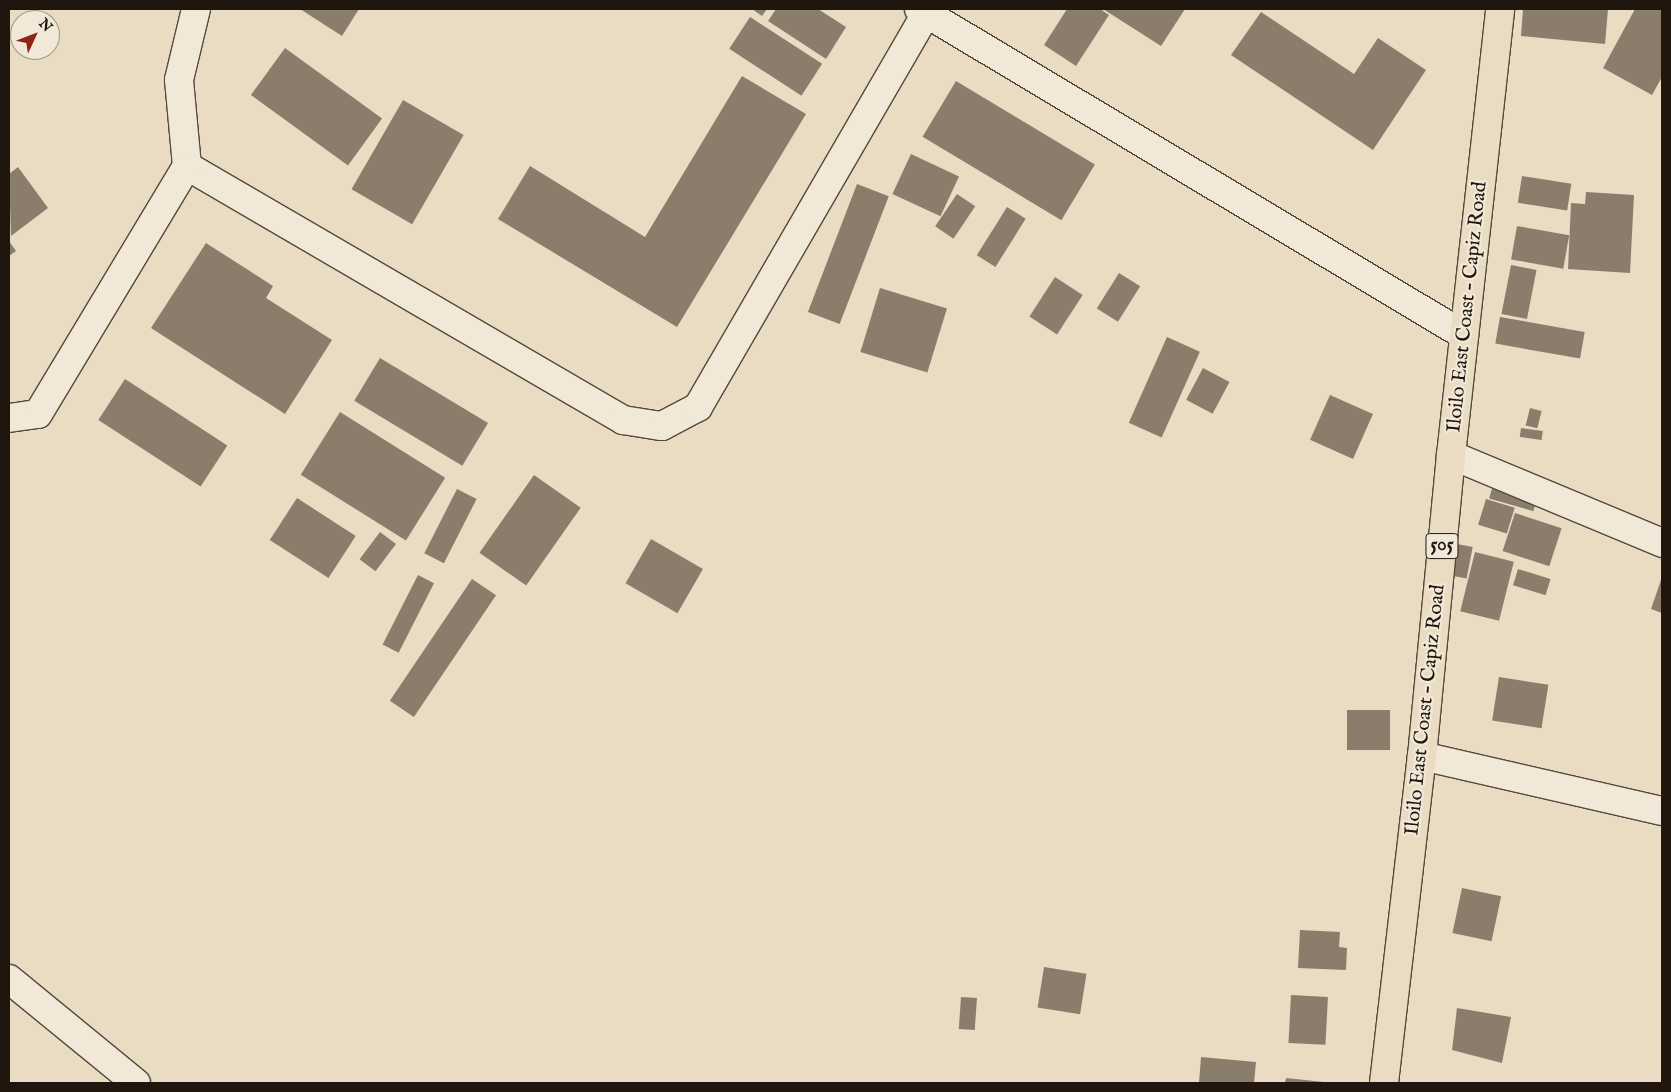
<!DOCTYPE html>
<meta charset="utf-8">
<style>
body{margin:0}
#map{position:relative;width:1671px;height:1092px;overflow:hidden;background:#eadcc3;font-family:"IM FELL English",serif}
div>[style]{position:absolute}
.building>*{inset:0;background:#8a7d6c;transform-origin:0 0}
.roads{filter:drop-shadow(1px 0 #53483b) drop-shadow(-1px 0 #53483b) drop-shadow(0 1px #53483b) drop-shadow(0 -1px #53483b)}
.minor>*{height:28px;margin:-14px;padding:0 14px;transform-origin:14px;border-radius:14px;background:#f1e8d8}
.major>*{height:28px;margin:-14px;padding:0 14px;transform-origin:14px;border-radius:14px;background:#eadcc3}
span{translate:-50% -50%;white-space:nowrap;text-align:center;line-height:1.15;-webkit-text-stroke:4.5px #f1e8d8;paint-order:stroke}
.shield-label span{padding:1px 4px;background:#f1e8d8;border:1px solid;border-radius:4px;-webkit-text-stroke-width:0}
.shield-label{font-size:19px;color:#21160e;font-weight:700}
.street-label{font-size:20px;color:#21160e}
.frame{position:absolute;inset:0;border:10px solid #21160e;pointer-events:none}
.north{position:absolute;left:10px;top:10px;width:50px;height:50px;box-sizing:border-box;background:#f1e8d8;border:1px solid #9e9487;border-radius:50%;rotate:47deg;font-size:14px;font-weight:700;line-height:20px;text-align:center;color:#21160e}
.north::after{content:'';display:block;margin:auto;width:18px;height:22px;background:#8f2418;clip-path:polygon(50% 0,100% 100%,50% 72%,0 100%)}
</style>
<div id="map">
<div class="building">
<i style="clip-path:polygon(300px 9px,359px 9px,342px 36px)"></i>
<i style="clip-path:polygon(752px 9px,767px 9px,762px 16px)"></i>
<i style="clip-path:polygon(776px 9px,818px 9px,846px 27px,826px 59px,768px 21px)"></i>
<i style="clip-path:polygon(1067px 9px,1100px 9px,1109px 15px,1076px 66px,1044px 45px)"></i>
<i style="clip-path:polygon(1103px 9px,1185px 9px,1161px 46px)"></i>
<i style="clip-path:polygon(1523px 9px,1608px 9px,1605px 44px,1521px 36px)"></i>
<i style="clip-path:polygon(1635px 9px,1662px 9px,1662px 77px,1652px 95px,1603px 68px)"></i>
<i style="clip-path:polygon(1261px 12px,1354px 74px,1378px 38px,1426px 70px,1373px 150px,1231px 55px)"></i>
<i style="left:750px;top:17px;width:86px;height:38px;rotate:33deg"></i>
<i style="left:285px;top:48px;width:120px;height:58px;rotate:36deg"></i>
<i style="clip-path:polygon(742px 76px,806px 114px,677px 327px,498px 219px,530px 166px,645px 237px)"></i>
<i style="left:956px;top:81px;width:162px;height:65px;rotate:31deg"></i>
<i style="left:403px;top:100px;width:70px;height:103px;rotate:30deg"></i>
<i style="left:911px;top:154px;width:53px;height:44px;rotate:25deg"></i>
<i style="clip-path:polygon(18px 167px,48px 208px,11px 236px,9px 174px)"></i>
<i style="left:1522px;top:176px;width:50px;height:27px;rotate:9deg"></i>
<i style="left:857px;top:184px;width:34px;height:137px;rotate:21deg"></i>
<i style="clip-path:polygon(1586px 192px,1634px 195px,1630px 273px,1568px 269px,1571px 203px,1585px 204px)"></i>
<i style="left:957px;top:194px;width:22px;height:39px;rotate:34deg"></i>
<i style="left:1007px;top:207px;width:22px;height:57px;rotate:32deg"></i>
<i style="left:1517px;top:226px;width:53px;height:34px;rotate:10deg"></i>
<i style="clip-path:polygon(9px 241px,16px 251px,9px 256px)"></i>
<i style="clip-path:polygon(206px 243px,273px 286px,266px 298px,332px 340px,285px 414px,151px 328px)"></i>
<i style="left:1511px;top:265px;width:26px;height:50px;rotate:11deg"></i>
<i style="left:1119px;top:273px;width:25px;height:42px;rotate:32deg"></i>
<i style="left:1055px;top:277px;width:33px;height:47px;rotate:33deg"></i>
<i style="left:880px;top:288px;width:70px;height:67px;rotate:17deg"></i>
<i style="left:1500px;top:317px;width:86px;height:27px;rotate:10deg"></i>
<i style="left:1167px;top:337px;width:36px;height:94px;rotate:24deg"></i>
<i style="left:380px;top:358px;width:126px;height:50px;rotate:31deg"></i>
<i style="left:1203px;top:368px;width:30px;height:36px;rotate:28deg"></i>
<i style="left:125px;top:379px;width:122px;height:49px;rotate:33deg"></i>
<i style="left:1330px;top:395px;width:47px;height:49px;rotate:24deg"></i>
<i style="left:1530px;top:408px;width:12px;height:18px;rotate:14deg"></i>
<i style="left:340px;top:412px;width:124px;height:74px;rotate:32deg"></i>
<i style="left:1521px;top:428px;width:22px;height:9px;rotate:8deg"></i>
<i style="left:534px;top:475px;width:57px;height:95px;rotate:35deg"></i>
<i style="left:1493px;top:485px;width:46px;height:14px;rotate:16deg"></i>
<i style="left:457px;top:489px;width:22px;height:72px;rotate:27deg"></i>
<i style="left:297px;top:498px;width:70px;height:50px;rotate:33deg"></i>
<i style="left:1486px;top:499px;width:30px;height:27px;rotate:17deg"></i>
<i style="left:1515px;top:513px;width:49px;height:40px;rotate:18deg"></i>
<i style="left:380px;top:532px;width:20px;height:34px;rotate:37deg"></i>
<i style="left:651px;top:539px;width:60px;height:51px;rotate:30deg"></i>
<i style="left:1457px;top:544px;width:16px;height:32px;rotate:11deg"></i>
<i style="left:1475px;top:552px;width:40px;height:61px;rotate:14deg"></i>
<i style="left:1518px;top:569px;width:34px;height:17px;rotate:17deg"></i>
<i style="left:418px;top:575px;width:18px;height:78px;rotate:27deg"></i>
<i style="clip-path:polygon(1662px 577px,1662px 613px,1651px 609px)"></i>
<i style="left:472px;top:579px;width:29px;height:147px;rotate:34deg"></i>
<i style="left:1499px;top:677px;width:50px;height:44px;rotate:9deg"></i>
<i style="left:1347px;top:710px;width:43px;height:40px"></i>
<i style="left:1462px;top:888px;width:40px;height:46px;rotate:12deg"></i>
<i style="clip-path:polygon(1300px 930px,1340px 932px,1339px 947px,1347px 948px,1346px 970px,1298px 968px)"></i>
<i style="left:1044px;top:967px;width:43px;height:41px;rotate:9deg"></i>
<i style="left:1291px;top:995px;width:37px;height:48px;rotate:3deg"></i>
<i style="left:961px;top:997px;width:16px;height:32px;rotate:4deg"></i>
<i style="clip-path:polygon(1457px 1008px,1511px 1017px,1502px 1063px,1452px 1050px)"></i>
<i style="clip-path:polygon(1201px 1057px,1256px 1062px,1254px 1083px,1199px 1083px)"></i>
<i style="clip-path:polygon(1286px 1078px,1324px 1082px,1324px 1083px,1285px 1083px)"></i>
</div>
<div class="roads">
<div class="minor">
<i style="left:196px;top:9px;width:73px;rotate:103.5deg"></i>
<i style="left:179px;top:80px;width:86px;rotate:84.7deg"></i>
<i style="left:187px;top:166px;width:505px;rotate:30.22deg"></i>
<i style="left:623px;top:420px;width:39px;rotate:9deg"></i>
<i style="left:662px;top:426px;width:41px;rotate:-27.8deg"></i>
<i style="left:698px;top:407px;width:460px;rotate:-59.9deg"></i>
<i style="left:919px;top:9px;width:635px;rotate:30.89deg"></i>
<i style="left:9px;top:418px;width:29px;rotate:-8deg"></i>
<i style="left:38px;top:414px;width:289px;rotate:-59deg"></i>
<i style="left:1451px;top:455px;width:229px;rotate:22.6deg"></i>
<i style="left:1422px;top:756px;width:246px;rotate:12.9deg"></i>
<i style="left:9px;top:979px;width:164px;rotate:39.3deg"></i>
</div>
<div class="major">
<i style="left:1384px;top:1083px;width:329px;rotate:-83.4deg"></i>
<i style="left:1422px;top:756px;width:302px;rotate:-84.5deg"></i>
<i style="left:1451px;top:455px;width:449px;rotate:-83.7deg"></i>
</div>
</div>
<div class="shield-label">
<span style="left:1442px;top:546px">505</span>
</div>
<div class="street-label">
<span style="left:1467px;top:307px;rotate:-84deg">Iloilo East Coast – Capiz Road</span>
<span style="left:1425px;top:710px;rotate:-84deg">Iloilo East Coast – Capiz Road</span>
</div>
<div class="frame"></div>
<div class="north">N</div>
</div>
